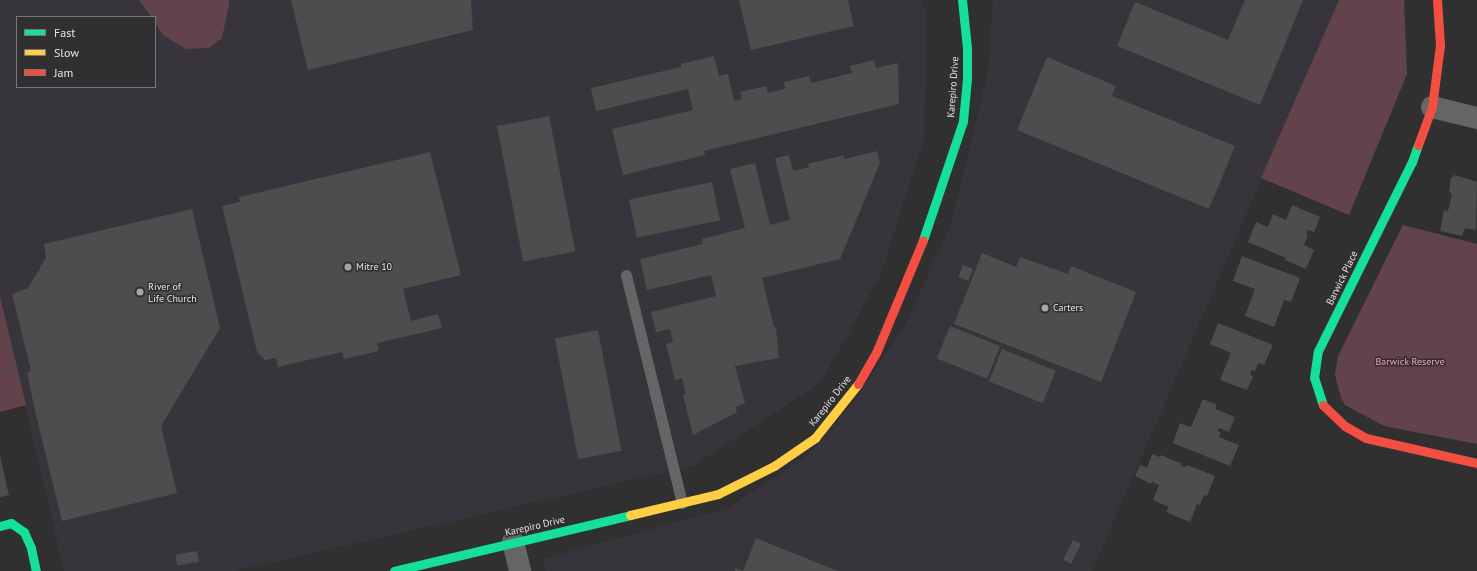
<!DOCTYPE html>
<style>
body{margin:0}
#map{position:relative;width:1477px;height:571px;overflow:hidden;background:#313031;font-family:"PT Sans",sans-serif}
div>[style]{position:absolute}
.built>*{inset:0;background:#38343c}
.green>*{inset:0;background:#62434b}
.building>*{inset:0;background:#4e4c4d;transform-origin:0 0}
.lane>*{height:11px;margin:-5.5px;padding:0 5.5px;transform-origin:5.5px;border-radius:5.5px;background:#656565}
.street>*{height:22px;margin:-11px;padding:0 11px;transform-origin:11px;border-radius:11px;background:#656565}
.fast>*{height:9px;margin:-4.5px;padding:0 4.5px;transform-origin:4.5px;border-radius:4.5px;background:#16e098}
.slow>*{height:9px;margin:-4.5px;padding:0 4.5px;transform-origin:4.5px;border-radius:4.5px;background:#ffcf43}
.jam>*{height:9px;margin:-4.5px;padding:0 4.5px;transform-origin:4.5px;border-radius:4.5px;background:#f24e42}
.dots>*{width:11px;height:11px;translate:-50% -50%;box-sizing:border-box;border:2px solid #312f32;border-radius:50%}
span{translate:-50% -50%;white-space:nowrap;text-align:center;line-height:1.15;-webkit-text-stroke:3px #312f32;paint-order:stroke}
.street-label{font-size:10px;color:#e5e4e6}
.poi-label{font-size:10px;color:#e5e4e6}
.left{translate:0 -50%;text-align:left}
.park-label{font-size:10px;color:#faa0b6}
.legend{position:absolute;left:16px;top:16px;width:140px;height:72px;box-sizing:border-box;background:#312f32;border:1px solid #79777a;margin:0;padding:5px 7px;list-style:none;font-size:12px;color:#e5e4e6}
.legend li{display:flex;align-items:center;gap:8px;height:20px}
.legend b{width:20px;border:1px solid #79777a}
</style>
<div id="map">
<div class="built">
<i style="clip-path:polygon(evenodd,0 0,921px 0,927px 15px,924px 139px,880px 276px,820px 383px,693px 466px,234px 571px,64px 571px,0 296px,0 0,17px 17px,155px 17px,155px 87px,17px 87px,17px 17px)"></i>
<i style="clip-path:polygon(993px 0,1339px 0,1092px 571px,546px 571px,543px 559px,728px 508px,805px 458px,854px 401px,905px 325px,949px 230px,988px 72px)"></i>
</div>
<div class="green">
<i style="clip-path:polygon(139px 0,229px 0,229px 4px,222px 38px,209px 48px,186px 49px,163px 35px,155px 23px,155px 17px,151px 17px)"></i>
<i style="clip-path:polygon(1339px 0,1404px 0,1407px 74px,1349px 215px,1261px 178px)"></i>
<i style="clip-path:polygon(1403px 225px,1477px 244px,1477px 444px,1384px 426px,1345px 405px,1341px 398px,1335px 375px,1338px 356px)"></i>
<i style="clip-path:polygon(0 296px,26px 405px,0 412px)"></i>
</div>
<div class="building">
<i style="clip-path:polygon(291px 0,471px 0,473px 30px,308px 70px)"></i>
<i style="clip-path:polygon(739px 0,848px 0,854px 26px,751px 50px)"></i>
<i style="clip-path:polygon(1245px 0,1303px 0,1260px 105px,1117px 46px,1135px 2px,1228px 40px)"></i>
<i style="clip-path:polygon(714px 56px,719px 76px,728px 74px,734px 101px,742px 99px,740px 92px,766px 86px,768px 93px,785px 89px,784px 82px,809px 76px,811px 83px,852px 73px,850px 66px,874px 60px,876px 68px,898px 63px,899px 104px,704px 151px,705px 155px,623px 175px,612px 129px,693px 110px,688px 89px,596px 111px,591px 88px,681px 67px,681px 64px)"></i>
<i style="clip-path:polygon(1047px 57px,1116px 86px,1112px 96px,1235px 146px,1209px 209px,1017px 130px)"></i>
<i style="left:549px;top:116px;width:138px;height:53px;rotate:79deg"></i>
<i style="clip-path:polygon(877px 151px,880px 163px,840px 259px,762px 278px,774px 327px,776px 327px,779px 358px,735px 366px,745px 403px,736px 407px,737px 412px,693px 435px,683px 395px,686px 394px,682px 378px,675px 380px,666px 344px,673px 342px,670px 329px,656px 332px,651px 312px,716px 296px,711px 275px,647px 290px,640px 259px,703px 244px,702px 239px,745px 228px,730px 169px,755px 163px,770px 225px,790px 220px,775px 158px,789px 155px,793px 171px,809px 167px,808px 164px,844px 155px,844px 159px)"></i>
<i style="clip-path:polygon(430px 152px,461px 275px,403px 289px,411px 321px,438px 314px,442px 328px,377px 343px,379px 351px,344px 359px,342px 352px,278px 367px,276px 358px,265px 360px,257px 352px,222px 206px,240px 202px,239px 197px)"></i>
<i style="clip-path:polygon(1455px 175px,1477px 182px,1476px 230px,1465px 228px,1462px 236px,1440px 231px,1444px 210px,1448px 211px,1452px 195px,1449px 191px,1451px 178px)"></i>
<i style="left:712px;top:182px;width:39px;height:85px;rotate:78deg"></i>
<i style="clip-path:polygon(1292px 205px,1320px 217px,1314px 232px,1308px 230px,1306px 235px,1308px 235px,1304px 245px,1314px 250px,1306px 269px,1285px 260px,1286px 258px,1248px 242px,1256px 222px,1268px 227px,1273px 214px,1286px 220px)"></i>
<i style="clip-path:polygon(192px 209px,220px 328px,161px 426px,177px 493px,62px 521px,35px 411px,27px 372px,31px 371px,12px 294px,28px 288px,46px 258px,44px 244px)"></i>
<i style="clip-path:polygon(982px 253px,1016px 267px,1020px 257px,1068px 274px,1071px 266px,1136px 292px,1101px 382px,954px 324px)"></i>
<i style="clip-path:polygon(1242px 256px,1300px 278px,1291px 302px,1284px 300px,1274px 327px,1245px 316px,1255px 289px,1233px 281px)"></i>
<i style="left:963px;top:265px;width:11px;height:13px;rotate:22deg"></i>
<i style="clip-path:polygon(1218px 323px,1273px 345px,1264px 365px,1258px 363px,1255px 371px,1252px 370px,1250px 374px,1253px 377px,1247px 390px,1220px 380px,1231px 353px,1210px 344px)"></i>
<i style="left:950px;top:326px;width:54px;height:35px;rotate:22deg"></i>
<i style="left:598px;top:330px;width:123px;height:44px;rotate:79deg"></i>
<i style="left:1002px;top:349px;width:58px;height:35px;rotate:22deg"></i>
<i style="left:14px;top:366px;width:6px;height:5px;rotate:81deg"></i>
<i style="clip-path:polygon(1203px 399px,1217px 405px,1215px 409px,1235px 417px,1229px 432px,1219px 428px,1217px 431px,1221px 433px,1219px 437px,1239px 445px,1230px 466px,1173px 443px,1180px 423px,1191px 427px)"></i>
<i style="clip-path:polygon(1152px 454px,1160px 457px,1161px 455px,1182px 464px,1181px 466px,1186px 467px,1187px 465px,1215px 476px,1207px 496px,1204px 495px,1200px 505px,1197px 504px,1190px 522px,1166px 512px,1169px 507px,1153px 500px,1159px 485px,1152px 482px,1151px 484px,1135px 476px,1140px 465px,1147px 468px)"></i>
<i style="clip-path:polygon(0 456px,9px 495px,0 497px)"></i>
<i style="clip-path:polygon(756px 538px,838px 571px,735px 571px,736px 568px,743px 571px)"></i>
<i style="left:1073px;top:540px;width:9px;height:22px;rotate:27deg"></i>
<i style="left:197px;top:551px;width:11px;height:22px;rotate:80deg"></i>
</div>
<div class="lane">
<i style="left:626px;top:275px;width:235px;rotate:76.2deg"></i>
</div>
<div class="street">
<i style="left:1432px;top:107px;width:46px;rotate:13.7deg"></i>
<i style="left:513px;top:542px;width:30px;rotate:76deg"></i>
</div>
<div class="fast">
<i style="left:923px;top:240px;width:126px;rotate:-71.4deg"></i>
<i style="left:963px;top:121px;width:42px;rotate:-84.6deg"></i>
<i style="left:967px;top:79px;width:31px;rotate:-90deg"></i>
<i style="left:967px;top:48px;width:48px;rotate:-95.9deg"></i>
<i style="left:1323px;top:405px;width:28px;rotate:-108deg"></i>
<i style="left:1314px;top:378px;width:27px;rotate:-82deg"></i>
<i style="left:1318px;top:351px;width:211px;rotate:-63.6deg"></i>
<i style="left:1412px;top:162px;width:18px;rotate:-71deg"></i>
<i style="left:0;top:526px;width:11px;rotate:-15deg"></i>
<i style="left:11px;top:523px;width:16px;rotate:35deg"></i>
<i style="left:24px;top:532px;width:17px;rotate:66deg"></i>
<i style="left:31px;top:548px;width:24px;rotate:78deg"></i>
<i style="left:394px;top:571px;width:243px;rotate:-13.3deg"></i>
</div>
<div class="slow">
<i style="left:630px;top:515px;width:90px;rotate:-13.4deg"></i>
<i style="left:718px;top:494px;width:63px;rotate:-26.6deg"></i>
<i style="left:774px;top:466px;width:50px;rotate:-34.3deg"></i>
<i style="left:815px;top:438px;width:69px;rotate:-51.5deg"></i>
</div>
<div class="jam">
<i style="left:1418px;top:145px;width:40px;rotate:-69.8deg"></i>
<i style="left:1432px;top:107px;width:63px;rotate:-82.6deg"></i>
<i style="left:1440px;top:45px;width:45px;rotate:-93.8deg"></i>
<i style="left:858px;top:384px;width:36px;rotate:-60deg"></i>
<i style="left:876px;top:353px;width:122px;rotate:-67.4deg"></i>
<i style="left:1323px;top:405px;width:30px;rotate:44deg"></i>
<i style="left:1345px;top:426px;width:24px;rotate:30deg"></i>
<i style="left:1366px;top:438px;width:114px;rotate:12.7deg"></i>
</div>
<div class="dots">
<i style="left:348px;top:267px;background:#a6a5a7"></i>
<i style="left:140px;top:292px;background:#a6a5a7"></i>
<i style="left:1045px;top:308px;background:#a6a5a7"></i>
</div>
<div class="street-label">
<span style="left:953px;top:87px;rotate:-86deg">Karepiro Drive</span>
<span style="left:1342px;top:278px;rotate:-64deg">Barwick Place</span>
<span style="left:830px;top:401px;rotate:-52deg">Karepiro Drive</span>
<span style="left:535px;top:526px;rotate:-13deg">Karepiro Drive</span>
</div>
<div class="poi-label">
<span class="left" style="left:356px;top:267px">Mitre 10</span>
<span class="left" style="left:148px;top:292px">River of<br>Life Church</span>
<span class="left" style="left:1053px;top:308px">Carters</span>
</div>
<div class="park-label">
<span style="left:1410px;top:362px">Barwick Reserve</span>
</div>
<ul class="legend">
<li><b style="height:5px;background:#16e098"></b>Fast</li>
<li><b style="height:5px;background:#ffcf43"></b>Slow</li>
<li><b style="height:5px;background:#f24e42"></b>Jam</li>
</ul>
</div>
